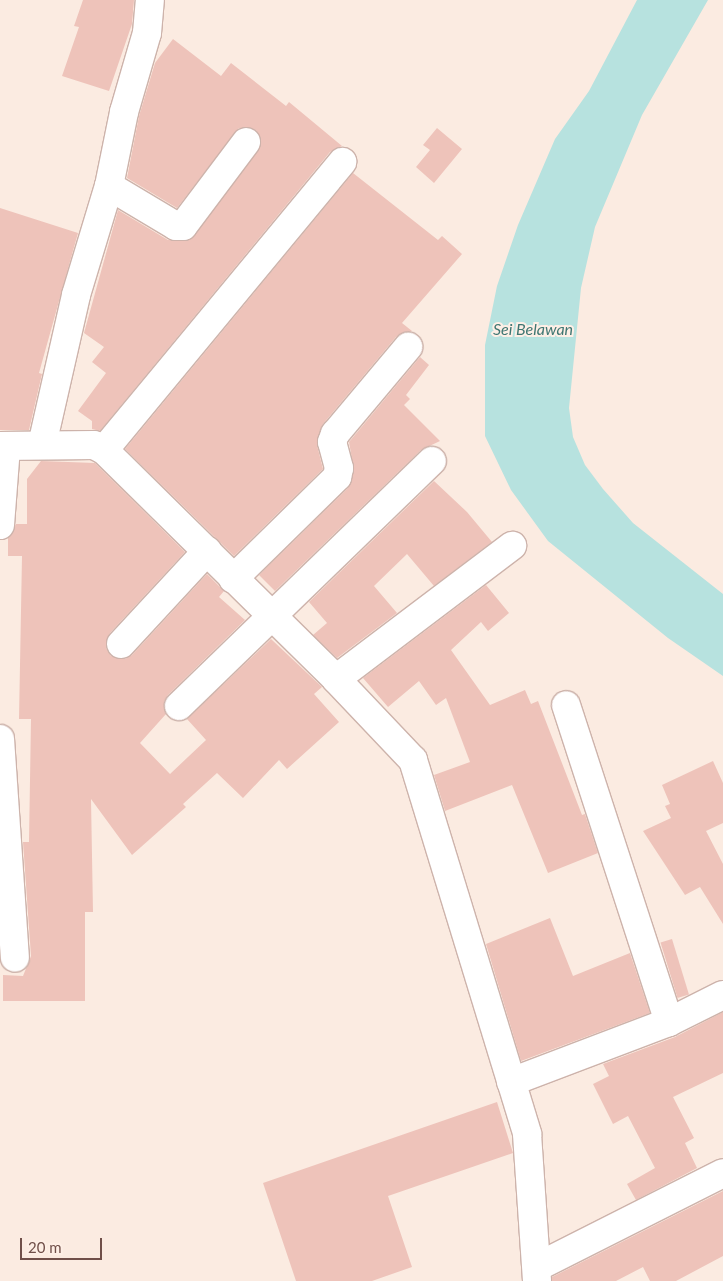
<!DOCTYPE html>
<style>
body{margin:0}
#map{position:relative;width:723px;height:1281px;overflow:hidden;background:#fbebe1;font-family:Lato,sans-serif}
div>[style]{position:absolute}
.water>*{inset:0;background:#b7e2df}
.building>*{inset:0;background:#eec3ba;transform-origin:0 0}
.roads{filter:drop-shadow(1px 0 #cdb3ab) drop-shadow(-1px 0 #cdb3ab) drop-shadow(0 1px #cdb3ab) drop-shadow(0 -1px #cdb3ab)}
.minor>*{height:28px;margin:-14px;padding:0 14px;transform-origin:14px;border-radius:14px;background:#fff}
span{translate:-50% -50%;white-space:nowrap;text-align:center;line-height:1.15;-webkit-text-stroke:4px #feefe6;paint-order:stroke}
.water-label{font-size:16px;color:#3f7672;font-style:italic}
.scale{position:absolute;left:20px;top:1238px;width:82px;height:22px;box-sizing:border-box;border:2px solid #704f49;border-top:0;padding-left:6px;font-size:15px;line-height:18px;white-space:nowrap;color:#704f49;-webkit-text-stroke:4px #feefe6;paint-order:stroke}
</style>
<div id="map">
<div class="water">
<i style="clip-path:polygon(637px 0,708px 0,642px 115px,595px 227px,581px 288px,569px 408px,573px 437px,585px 465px,603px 489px,633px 523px,723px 594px,723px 676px,668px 638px,548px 541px,511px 490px,485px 436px,485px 345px,497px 286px,518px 225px,555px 139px,589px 91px)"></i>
</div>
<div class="building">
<i style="clip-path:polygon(83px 0,134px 0,132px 24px,109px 91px,62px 76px,79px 27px,74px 26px)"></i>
<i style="clip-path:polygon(173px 39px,221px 76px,231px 63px,286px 106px,289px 102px,342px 146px,330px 152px,100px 431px,92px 429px,92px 421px,78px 411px,106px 373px,92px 362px,104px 347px,84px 333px,118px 210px,168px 240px,190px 240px,261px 144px,256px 130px,239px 128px,177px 208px,127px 178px,139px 116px,155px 63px)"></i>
<i style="clip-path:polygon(437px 128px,462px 149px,434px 183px,416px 167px,430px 150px,423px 145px)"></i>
<i style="clip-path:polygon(353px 173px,438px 240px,442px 236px,462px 254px,402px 323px,412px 331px,396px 337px,323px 424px,317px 445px,323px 469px,234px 556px,125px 449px)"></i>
<i style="clip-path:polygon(0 208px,78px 233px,39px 373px,42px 374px,29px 430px,0 430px)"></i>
<i style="clip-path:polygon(420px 357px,429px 365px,406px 395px,410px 399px,404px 405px,440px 441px,421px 450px,275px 591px,259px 575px,348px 488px,354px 471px,349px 442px)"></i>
<i style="clip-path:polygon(41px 461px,95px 463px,185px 552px,110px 633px,106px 648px,111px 656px,125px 659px,132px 655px,207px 574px,224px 591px,219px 597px,245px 620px,168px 695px,164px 702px,166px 714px,140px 743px,170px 774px,206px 740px,187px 719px,271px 639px,322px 687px,314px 694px,339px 722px,287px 769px,279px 760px,243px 798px,217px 773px,183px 804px,186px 807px,132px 855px,91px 799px,93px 912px,85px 912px,85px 1001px,3px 1001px,3px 975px,23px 976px,31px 956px,23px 842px,29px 842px,31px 719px,19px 719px,22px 556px,8px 556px,8px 538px,16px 524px,27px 524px,27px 479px)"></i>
<i style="clip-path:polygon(434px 481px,467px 512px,492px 542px,434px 586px,407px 554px,374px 586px,397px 613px,337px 658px,313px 635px,327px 623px,309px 602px)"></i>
<i style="clip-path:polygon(486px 585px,509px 613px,488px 631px,481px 622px,451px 650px,490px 705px,525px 690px,531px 704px,538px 701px,582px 815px,585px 814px,598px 853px,548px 873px,512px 785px,445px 811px,434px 775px,470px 762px,446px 698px,436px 705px,419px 681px,388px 707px,363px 678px)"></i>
<i style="clip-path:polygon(713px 761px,723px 783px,723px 823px,706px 831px,723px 864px,723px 924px,700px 887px,685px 895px,643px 831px,671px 818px,665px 806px,670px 804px,662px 785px)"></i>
<i style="clip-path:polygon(550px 918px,573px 976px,630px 953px,650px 1013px,521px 1061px,486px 944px)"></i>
<i style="left:672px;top:939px;width:58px;height:12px;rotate:73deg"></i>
<i style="clip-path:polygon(723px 1012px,723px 1073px,673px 1097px,694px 1138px,685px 1143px,697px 1168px,636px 1200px,627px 1184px,655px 1168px,628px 1116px,613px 1124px,593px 1084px,609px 1076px,603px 1064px,675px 1037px)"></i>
<i style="clip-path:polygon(497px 1102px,513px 1153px,388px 1196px,412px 1267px,372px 1281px,296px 1281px,263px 1183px)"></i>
<i style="clip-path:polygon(723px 1191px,723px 1256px,676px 1281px,650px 1281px,643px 1267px,616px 1281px,552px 1281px,552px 1277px)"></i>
</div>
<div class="roads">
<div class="minor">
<i style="left:109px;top:186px;width:78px;rotate:30.8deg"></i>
<i style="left:176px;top:226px;width:7px"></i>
<i style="left:183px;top:226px;width:105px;rotate:-53.1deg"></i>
<i style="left:42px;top:445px;width:154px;rotate:-77.2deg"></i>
<i style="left:76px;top:295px;width:114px;rotate:-73.2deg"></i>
<i style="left:109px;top:186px;width:76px;rotate:-78.5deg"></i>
<i style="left:124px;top:112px;width:82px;rotate:-73.8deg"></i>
<i style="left:147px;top:33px;width:33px;rotate:-85deg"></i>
<i style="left:0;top:446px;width:94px;rotate:-0.6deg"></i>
<i style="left:94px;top:445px;width:11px;rotate:27deg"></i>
<i style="left:104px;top:450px;width:326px;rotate:44.6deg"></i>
<i style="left:336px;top:679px;width:112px;rotate:46.5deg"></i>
<i style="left:413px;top:760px;width:391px;rotate:73deg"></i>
<i style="left:527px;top:1134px;width:147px;rotate:86.1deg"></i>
<i style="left:104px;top:450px;width:374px;rotate:-50.4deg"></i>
<i style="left:0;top:525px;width:78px;rotate:-85.6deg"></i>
<i style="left:233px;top:579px;width:146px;rotate:-44.4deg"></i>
<i style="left:337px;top:477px;width:9px;rotate:-77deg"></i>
<i style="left:339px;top:468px;width:27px;rotate:-105deg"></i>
<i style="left:332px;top:442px;width:9px;rotate:-69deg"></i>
<i style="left:335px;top:434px;width:114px;rotate:-50deg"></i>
<i style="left:121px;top:644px;width:127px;rotate:-47.2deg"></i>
<i style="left:336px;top:679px;width:221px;rotate:-37.1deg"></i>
<i style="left:179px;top:706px;width:352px;rotate:-44.1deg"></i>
<i style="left:0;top:739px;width:219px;rotate:86.1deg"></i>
<i style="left:669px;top:1022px;width:60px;rotate:-26.6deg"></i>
<i style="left:511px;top:1082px;width:169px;rotate:-20.8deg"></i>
<i style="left:669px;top:1022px;width:333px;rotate:-108deg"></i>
<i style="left:537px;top:1267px;width:208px;rotate:-26.8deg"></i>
</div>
</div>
<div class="water-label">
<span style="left:533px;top:329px">Sei Belawan</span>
</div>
<div class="scale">20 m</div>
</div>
